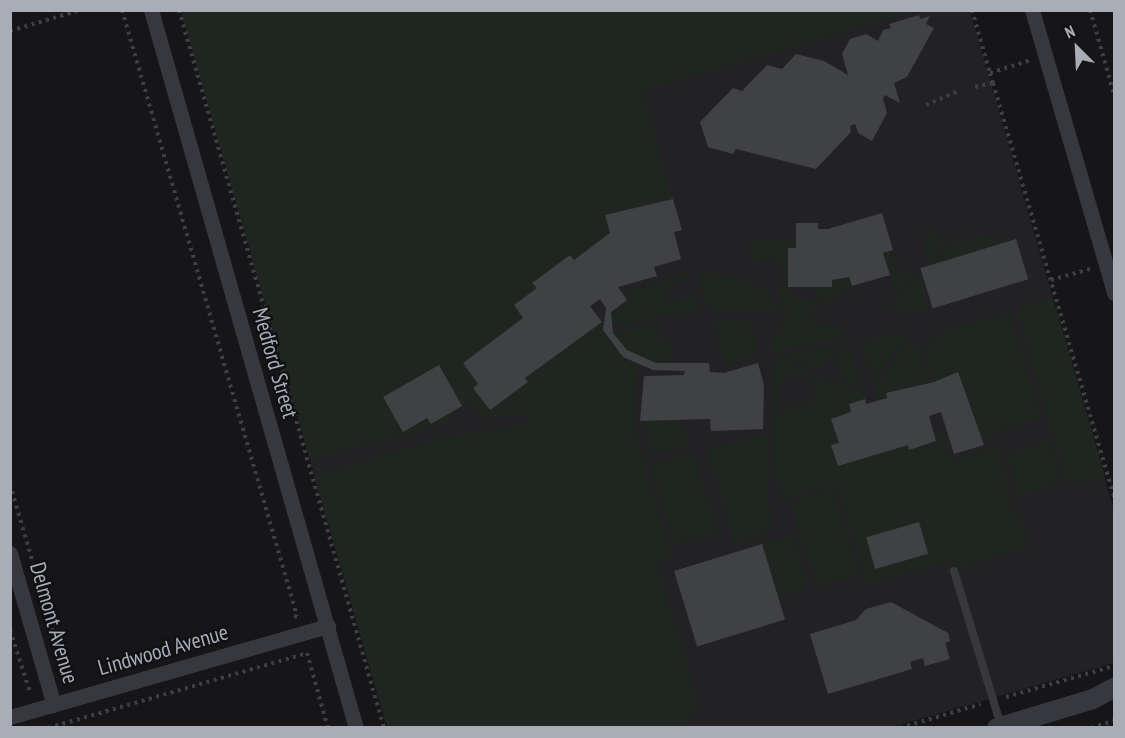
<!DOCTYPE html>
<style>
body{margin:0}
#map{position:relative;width:1125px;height:738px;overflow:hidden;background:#161618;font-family:"PT Sans Narrow",sans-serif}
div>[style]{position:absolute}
.built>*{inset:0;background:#222225}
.green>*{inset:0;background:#1e261f;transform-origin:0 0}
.building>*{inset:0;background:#404145;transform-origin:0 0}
.path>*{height:4px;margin-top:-2px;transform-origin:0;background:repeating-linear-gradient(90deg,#3d3f44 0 3px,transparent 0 7.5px)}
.service>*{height:8px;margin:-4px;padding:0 4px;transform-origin:4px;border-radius:4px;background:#37383d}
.minor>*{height:15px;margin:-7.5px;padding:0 7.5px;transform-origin:7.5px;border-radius:7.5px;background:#37383d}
.tertiary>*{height:20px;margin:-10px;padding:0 10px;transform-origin:10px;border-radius:10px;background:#37383d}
span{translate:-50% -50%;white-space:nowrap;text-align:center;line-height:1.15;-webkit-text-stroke:4.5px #111113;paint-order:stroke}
.street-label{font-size:22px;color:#a8adb8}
.frame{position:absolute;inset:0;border:12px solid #a8adb8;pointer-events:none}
.north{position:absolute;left:1047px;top:18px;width:60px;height:60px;-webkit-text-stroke:4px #111113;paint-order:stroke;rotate:336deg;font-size:16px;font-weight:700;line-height:24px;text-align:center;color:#a8adb8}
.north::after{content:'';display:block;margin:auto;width:21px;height:27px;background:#a8adb8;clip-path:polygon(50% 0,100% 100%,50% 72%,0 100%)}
</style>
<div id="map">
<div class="built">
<i style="clip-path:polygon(181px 11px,970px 11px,1114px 510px,1114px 663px,892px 727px,387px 727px)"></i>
</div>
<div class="green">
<i style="clip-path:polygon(181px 11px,918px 11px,642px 91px,673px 199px,605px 215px,610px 233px,574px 260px,570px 255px,533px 282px,537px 288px,514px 305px,523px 318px,463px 363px,478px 384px,474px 388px,490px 410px,528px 382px,525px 378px,602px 322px,611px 345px,638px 366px,634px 427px,672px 558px,657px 563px,699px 707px,679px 727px,387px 727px,314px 475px,441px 438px,529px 424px,527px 414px,487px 418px,468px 403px,457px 409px,448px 423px,310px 459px)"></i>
<i style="clip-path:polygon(968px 229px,944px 240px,935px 264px,926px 266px,929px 262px,922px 238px,934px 230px,939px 237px)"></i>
<i style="clip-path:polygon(979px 234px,1011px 241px,940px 262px,947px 244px)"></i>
<i style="clip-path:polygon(796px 240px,796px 248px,788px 249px,790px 298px,813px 299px,815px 309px,811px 319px,816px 326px,841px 324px,846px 338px,771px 353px,770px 342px,788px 318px,777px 292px,785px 273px,780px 263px,771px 259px,753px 263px,749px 241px)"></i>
<i style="clip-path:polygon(891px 251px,900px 275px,920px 271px,896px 292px,883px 253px)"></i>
<i style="clip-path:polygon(697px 272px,739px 277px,763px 288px,781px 312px,708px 311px)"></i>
<i style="clip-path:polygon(688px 273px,689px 278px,666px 286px,665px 301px,695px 296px,699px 311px,611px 325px,612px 314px,631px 302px,626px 293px)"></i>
<i style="clip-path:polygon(921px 276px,928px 310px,909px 313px,888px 306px)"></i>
<i style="clip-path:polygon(849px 277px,852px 288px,820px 306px,816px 287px,833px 287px,832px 280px)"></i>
<i style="clip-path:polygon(1053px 298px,1105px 476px,1080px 484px,1074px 479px,1066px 480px,1015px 498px,1013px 493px,1018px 491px,1007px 453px,1050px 440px,1060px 478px,1065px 477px,1016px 309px)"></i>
<i style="clip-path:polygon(1009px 312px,1041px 418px,991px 433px,992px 438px,982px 441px,958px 372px,934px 382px,923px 347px,933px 342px,939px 332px)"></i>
<i style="clip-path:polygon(712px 320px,750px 321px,758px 351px,755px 356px,725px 367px)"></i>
<i style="clip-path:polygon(660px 323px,660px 340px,672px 341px,672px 364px,656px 363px,627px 350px,613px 333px)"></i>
<i style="clip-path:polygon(902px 332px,906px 340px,871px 379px,860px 341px)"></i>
<i style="clip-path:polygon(910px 343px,919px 346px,930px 383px,886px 393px,887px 398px,879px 400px,873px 385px)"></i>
<i style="clip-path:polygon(848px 344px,860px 383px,855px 385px,841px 379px,840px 368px,831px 361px)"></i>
<i style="clip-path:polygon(840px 345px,816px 369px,784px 356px)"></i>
<i style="clip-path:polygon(777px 357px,812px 373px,806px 378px,797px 374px,785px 378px,778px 390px,782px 402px,773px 411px,771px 360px)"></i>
<i style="clip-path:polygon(818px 375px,863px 393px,865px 399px,847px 405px,851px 412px,831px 419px,839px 443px,832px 446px,838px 466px,908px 445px,909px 450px,936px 441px,934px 434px,942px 431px,951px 461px,994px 446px,999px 449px,1009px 486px,1004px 488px,1012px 514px,1019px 512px,1029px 547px,950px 571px,947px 562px,866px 584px,836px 484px,782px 500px,772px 468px,772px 420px,788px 405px,802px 408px,809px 405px,816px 397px,812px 381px)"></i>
<i style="clip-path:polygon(681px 419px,689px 445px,651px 455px,643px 421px)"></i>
<i style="clip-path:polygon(768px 433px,768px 503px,774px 520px,759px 537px,734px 544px,706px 449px)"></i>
<i style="left:693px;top:452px;width:83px;height:45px;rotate:73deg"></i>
<i style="left:833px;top:488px;width:90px;height:45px;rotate:73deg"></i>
<i style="left:793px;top:535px;width:55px;height:32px;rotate:74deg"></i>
</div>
<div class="building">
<i style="clip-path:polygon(919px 15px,920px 19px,930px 16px,926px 24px,934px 28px,907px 77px,894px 83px,900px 103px,885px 95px,883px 99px,887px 113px,872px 141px,858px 133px,855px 124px,850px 126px,851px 132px,816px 169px,736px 149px,733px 154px,708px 147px,700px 122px,733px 88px,742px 91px,767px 65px,782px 69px,796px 54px,824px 61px,848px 75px,842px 54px,850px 39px,866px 34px,878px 41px,883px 30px,891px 28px,889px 24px)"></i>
<i style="clip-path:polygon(673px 199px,682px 230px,674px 232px,681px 259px,654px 267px,657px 276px,618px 287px,627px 300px,611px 312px,613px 333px,627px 350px,656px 363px,709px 363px,710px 372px,724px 373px,758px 363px,764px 385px,763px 429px,711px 431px,710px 419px,640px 421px,644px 376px,684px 375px,685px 371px,653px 370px,623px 357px,603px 330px,606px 308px,600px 299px,590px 306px,602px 322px,525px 378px,528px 382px,490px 410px,473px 388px,478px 384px,463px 363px,523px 318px,514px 305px,537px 288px,532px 283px,570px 255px,574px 260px,610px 233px,605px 215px)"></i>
<i style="clip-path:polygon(882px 213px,893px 250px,883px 253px,890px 275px,852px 286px,849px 277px,832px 280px,832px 287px,788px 287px,788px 248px,796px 248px,796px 223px,818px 223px,818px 229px,828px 229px)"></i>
<i style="left:1016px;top:239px;width:42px;height:100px;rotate:73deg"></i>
<i style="clip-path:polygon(439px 365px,462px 406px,431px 424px,427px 418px,403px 432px,383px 397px)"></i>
<i style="clip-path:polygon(958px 372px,984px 445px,954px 454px,941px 412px,929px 416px,936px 441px,909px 450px,908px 445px,838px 466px,831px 445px,839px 443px,831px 419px,851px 412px,849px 404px,865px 399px,866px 404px,887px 398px,886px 393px,934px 382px)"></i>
<i style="left:919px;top:522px;width:33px;height:55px;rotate:74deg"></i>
<i style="left:762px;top:544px;width:79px;height:92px;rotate:73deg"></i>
<i style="clip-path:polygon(891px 602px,948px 633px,950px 641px,945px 643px,950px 659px,925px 666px,923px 658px,910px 662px,912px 669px,828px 694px,810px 634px,856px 620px,866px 609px)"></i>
</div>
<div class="path">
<i style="left:122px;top:10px;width:631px;rotate:73.89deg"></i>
<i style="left:297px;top:616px;width:4px;rotate:166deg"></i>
<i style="left:179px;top:10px;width:747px;rotate:74.07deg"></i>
<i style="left:972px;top:10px;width:66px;rotate:74.1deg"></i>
<i style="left:1090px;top:10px;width:87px;rotate:74.1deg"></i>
<i style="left:10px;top:31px;width:73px;rotate:-16.7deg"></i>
<i style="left:993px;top:83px;width:431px;rotate:73.7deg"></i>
<i style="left:975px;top:87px;width:18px;rotate:-13deg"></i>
<i style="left:993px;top:83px;width:10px;rotate:-107deg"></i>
<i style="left:990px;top:73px;width:43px;rotate:-17.6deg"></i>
<i style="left:926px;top:105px;width:34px;rotate:-23deg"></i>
<i style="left:1051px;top:280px;width:41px;rotate:-15.8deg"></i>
<i style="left:10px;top:484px;width:161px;rotate:73.8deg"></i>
<i style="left:10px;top:630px;width:65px;rotate:72.1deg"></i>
<i style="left:307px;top:653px;width:78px;rotate:74.4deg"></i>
<i style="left:1006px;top:697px;width:112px;rotate:-16deg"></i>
<i style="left:48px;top:728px;width:270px;rotate:-16.1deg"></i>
<i style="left:900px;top:728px;width:84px;rotate:-16.5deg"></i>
<i style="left:1091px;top:728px;width:24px;rotate:-17deg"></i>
</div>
<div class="service">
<i style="left:954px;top:571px;width:162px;rotate:73.1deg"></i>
</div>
<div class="minor">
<i style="left:151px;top:10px;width:747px;rotate:74.07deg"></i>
<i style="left:1032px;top:10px;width:295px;rotate:73.8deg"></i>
<i style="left:10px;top:553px;width:158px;rotate:73.9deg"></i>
<i style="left:10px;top:717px;width:331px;rotate:-16deg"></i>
</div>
<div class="tertiary">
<i style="left:997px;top:728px;width:100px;rotate:-16.8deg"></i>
<i style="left:1093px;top:699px;width:24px;rotate:-28deg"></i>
</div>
<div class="street-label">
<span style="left:275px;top:363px;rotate:74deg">Medford Street</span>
<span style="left:54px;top:623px;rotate:74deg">Delmont Avenue</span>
<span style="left:163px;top:650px;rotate:-16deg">Lindwood Avenue</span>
</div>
<div class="frame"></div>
<div class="north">N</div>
</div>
